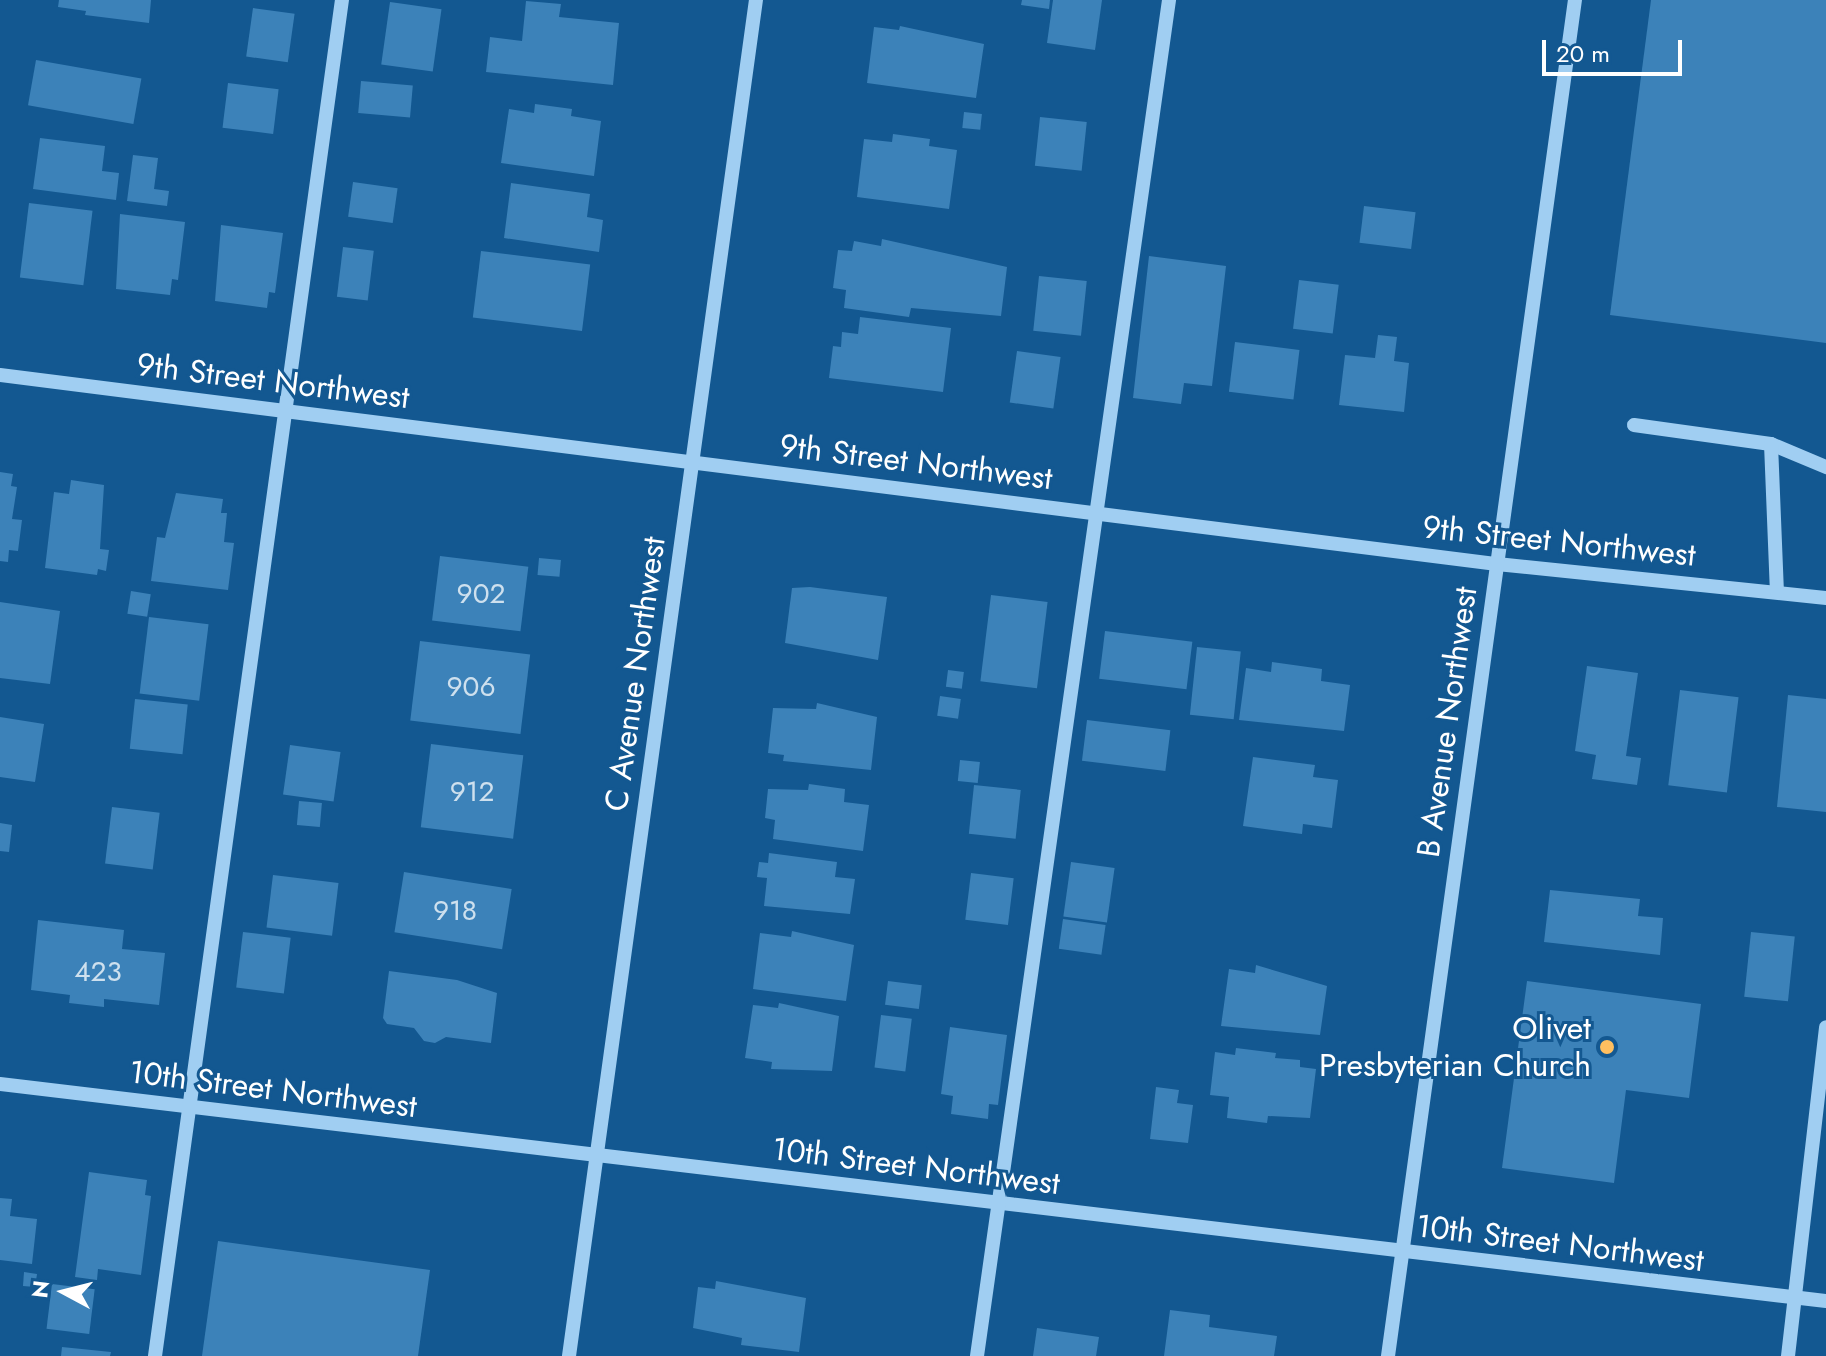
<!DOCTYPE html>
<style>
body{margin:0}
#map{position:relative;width:1826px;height:1356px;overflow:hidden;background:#135891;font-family:Jost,sans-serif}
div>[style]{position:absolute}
.building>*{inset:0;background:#3c82b9;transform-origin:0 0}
.minor>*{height:14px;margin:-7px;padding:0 7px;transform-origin:7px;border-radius:7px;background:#a0cef2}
.dots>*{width:22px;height:22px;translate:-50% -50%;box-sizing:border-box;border:4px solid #135891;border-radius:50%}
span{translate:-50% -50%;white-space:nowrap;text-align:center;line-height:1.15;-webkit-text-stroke:6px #135891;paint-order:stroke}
.number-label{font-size:28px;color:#cee0ee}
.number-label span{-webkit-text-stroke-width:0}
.street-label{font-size:32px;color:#fff}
.poi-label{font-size:32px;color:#fff}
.right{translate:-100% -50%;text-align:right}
.north{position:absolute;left:24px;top:1252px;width:80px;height:80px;-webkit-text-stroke:6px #135891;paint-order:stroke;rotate:277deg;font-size:22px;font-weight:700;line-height:32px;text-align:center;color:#fff}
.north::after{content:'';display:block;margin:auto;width:28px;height:36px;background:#fff;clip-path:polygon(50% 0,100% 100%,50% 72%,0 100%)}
.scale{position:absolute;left:1542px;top:40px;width:140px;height:36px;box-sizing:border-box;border:4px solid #fff;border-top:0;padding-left:10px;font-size:24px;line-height:28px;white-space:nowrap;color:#fff;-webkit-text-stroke:6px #135891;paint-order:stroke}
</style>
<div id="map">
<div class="building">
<i style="clip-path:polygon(59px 0,151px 0,149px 23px,85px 15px,86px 11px,58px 7px)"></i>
<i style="clip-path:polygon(1022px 0,1050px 0,1049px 9px,1021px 5px)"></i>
<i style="clip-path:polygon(1053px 0,1102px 0,1095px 50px,1047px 43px)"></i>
<i style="clip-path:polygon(1651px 0,1826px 0,1826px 343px,1610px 315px)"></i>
<i style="clip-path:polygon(526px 1px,561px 4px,559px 17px,619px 23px,613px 85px,486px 72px,490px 37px,522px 41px)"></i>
<i style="left:390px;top:2px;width:52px;height:63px;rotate:8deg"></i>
<i style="left:253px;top:8px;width:42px;height:49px;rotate:8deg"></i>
<i style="clip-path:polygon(900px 26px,984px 44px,976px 98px,867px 83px,874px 27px,899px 30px)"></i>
<i style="left:36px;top:60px;width:107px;height:46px;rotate:10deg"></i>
<i style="left:361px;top:81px;width:52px;height:32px;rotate:5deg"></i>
<i style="left:228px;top:83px;width:51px;height:45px;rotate:7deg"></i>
<i style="clip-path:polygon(535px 104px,572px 109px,571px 116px,601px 121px,594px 176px,501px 163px,509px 109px,534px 113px)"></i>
<i style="left:964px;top:112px;width:18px;height:16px;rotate:6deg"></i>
<i style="left:1040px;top:117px;width:47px;height:49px;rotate:6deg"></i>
<i style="clip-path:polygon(893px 134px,930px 139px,929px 146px,957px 150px,949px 209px,857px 197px,864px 139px,892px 142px)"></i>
<i style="clip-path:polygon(40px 138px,105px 146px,102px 171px,119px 173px,116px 200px,33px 189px)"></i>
<i style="clip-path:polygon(133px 155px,158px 158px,154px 189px,169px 191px,167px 206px,127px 201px)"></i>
<i style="left:353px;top:182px;width:45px;height:35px;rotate:8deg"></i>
<i style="clip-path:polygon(511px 183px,590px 194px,587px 217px,603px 220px,599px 252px,504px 238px)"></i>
<i style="left:29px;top:203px;width:64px;height:75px;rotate:7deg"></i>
<i style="left:1364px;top:206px;width:52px;height:37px;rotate:7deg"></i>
<i style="clip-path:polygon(120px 214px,185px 222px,178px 280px,172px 279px,170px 295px,116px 289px)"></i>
<i style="clip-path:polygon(221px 225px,283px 233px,275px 293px,269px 292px,267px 308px,215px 301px)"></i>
<i style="clip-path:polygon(882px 239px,1007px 267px,1001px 316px,911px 308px,909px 317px,844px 308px,846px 290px,833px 288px,838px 250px,852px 251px,854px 241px,881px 246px)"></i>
<i style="left:343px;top:247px;width:31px;height:50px;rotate:7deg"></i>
<i style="left:481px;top:251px;width:110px;height:67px;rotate:7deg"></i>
<i style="clip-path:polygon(1149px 256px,1226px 266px,1212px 386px,1184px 383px,1181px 404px,1133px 398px)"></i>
<i style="left:1039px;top:276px;width:48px;height:55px;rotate:6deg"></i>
<i style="left:1299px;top:280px;width:40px;height:49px;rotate:7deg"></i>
<i style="clip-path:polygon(860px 317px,951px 328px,943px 392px,829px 378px,833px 346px,841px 347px,842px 332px,858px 334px)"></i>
<i style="clip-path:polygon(1378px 335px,1397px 337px,1394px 361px,1409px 363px,1404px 412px,1339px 405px,1345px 355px,1375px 358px)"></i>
<i style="left:1235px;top:342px;width:65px;height:50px;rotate:7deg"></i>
<i style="left:1017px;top:351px;width:44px;height:52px;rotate:8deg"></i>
<i style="clip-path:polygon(0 472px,13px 474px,11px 486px,17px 487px,12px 519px,22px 520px,18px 551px,9px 550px,8px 562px,0 561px)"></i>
<i style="clip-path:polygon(71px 480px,104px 485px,100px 549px,109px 550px,106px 571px,98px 569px,97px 575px,45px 568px,54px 492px,69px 494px)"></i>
<i style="clip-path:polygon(176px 493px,223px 499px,221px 513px,227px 513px,224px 542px,234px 543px,228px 590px,151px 581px,157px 537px,165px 538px)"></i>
<i style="left:440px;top:556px;width:89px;height:65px;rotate:7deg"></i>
<i style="left:539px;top:558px;width:22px;height:17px;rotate:5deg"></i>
<i style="clip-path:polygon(810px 587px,887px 597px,878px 660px,785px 643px,792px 588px)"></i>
<i style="left:131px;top:591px;width:20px;height:23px;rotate:9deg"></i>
<i style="left:991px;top:595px;width:57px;height:87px;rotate:7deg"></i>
<i style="clip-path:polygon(0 602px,60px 611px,50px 684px,0 678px)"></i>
<i style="left:149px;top:617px;width:60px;height:77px;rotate:7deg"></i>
<i style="left:1105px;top:631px;width:88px;height:48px;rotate:7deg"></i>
<i style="left:420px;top:641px;width:111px;height:80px;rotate:7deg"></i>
<i style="left:1197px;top:647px;width:44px;height:68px;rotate:6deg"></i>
<i style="clip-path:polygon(1272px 662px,1322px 669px,1321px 681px,1350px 685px,1344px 731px,1239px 720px,1246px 668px,1271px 672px)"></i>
<i style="clip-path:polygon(1587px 666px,1638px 673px,1626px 756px,1641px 758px,1637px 785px,1592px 779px,1596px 755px,1575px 751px)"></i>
<i style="left:948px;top:670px;width:16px;height:17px;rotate:7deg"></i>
<i style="left:1680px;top:690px;width:59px;height:96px;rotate:7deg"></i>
<i style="clip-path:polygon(1788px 695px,1826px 699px,1826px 812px,1777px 807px)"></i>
<i style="left:940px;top:696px;width:21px;height:20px;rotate:8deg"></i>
<i style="left:135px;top:699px;width:53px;height:50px;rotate:6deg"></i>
<i style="clip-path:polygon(817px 703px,877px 717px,871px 770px,783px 761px,784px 755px,768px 753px,773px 708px,816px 709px)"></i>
<i style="clip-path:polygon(0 717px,44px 724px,35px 782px,0 777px)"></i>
<i style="left:1087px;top:720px;width:84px;height:41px;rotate:7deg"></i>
<i style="left:431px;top:744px;width:93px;height:84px;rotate:7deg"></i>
<i style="left:290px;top:745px;width:51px;height:50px;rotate:8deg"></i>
<i style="clip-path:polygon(1253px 757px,1315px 765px,1313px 777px,1338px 780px,1332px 828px,1303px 824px,1302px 834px,1243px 826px)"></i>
<i style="left:960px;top:760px;width:20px;height:21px;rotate:6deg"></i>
<i style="clip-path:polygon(809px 784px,845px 789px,844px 802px,869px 805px,863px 851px,773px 839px,775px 820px,765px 818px,768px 789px,808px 790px)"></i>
<i style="left:974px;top:785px;width:47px;height:49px;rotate:6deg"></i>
<i style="left:299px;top:801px;width:23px;height:24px;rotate:5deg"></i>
<i style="left:112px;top:807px;width:48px;height:57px;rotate:7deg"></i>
<i style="clip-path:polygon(0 823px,12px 825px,9px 852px,0 851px)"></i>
<i style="clip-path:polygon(769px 853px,837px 862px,835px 877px,855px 879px,850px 914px,764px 906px,767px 878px,757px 877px,759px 862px,768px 863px)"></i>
<i style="left:1071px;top:862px;width:44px;height:55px;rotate:8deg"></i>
<i style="left:404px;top:872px;width:109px;height:61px;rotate:9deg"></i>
<i style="left:971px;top:873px;width:43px;height:47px;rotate:7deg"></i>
<i style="left:273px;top:875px;width:66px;height:53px;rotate:7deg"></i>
<i style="clip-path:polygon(1550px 890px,1640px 899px,1638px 916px,1663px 918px,1660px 955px,1544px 942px)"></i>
<i style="left:1063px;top:919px;width:43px;height:30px;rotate:8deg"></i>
<i style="clip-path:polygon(38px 920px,124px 930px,122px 949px,165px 953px,159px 1005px,104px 999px,104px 1007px,69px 1003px,70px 995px,31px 990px)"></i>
<i style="clip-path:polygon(792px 931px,854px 945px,846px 1001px,753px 989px,760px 933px,791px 937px)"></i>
<i style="left:243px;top:932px;width:48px;height:56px;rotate:7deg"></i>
<i style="left:1751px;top:932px;width:44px;height:65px;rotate:6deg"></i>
<i style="clip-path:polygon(1256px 965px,1327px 986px,1320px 1035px,1221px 1026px,1229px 969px,1255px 973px)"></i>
<i style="clip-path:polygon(389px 971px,457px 980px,497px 993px,491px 1043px,446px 1037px,435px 1043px,424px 1041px,414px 1028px,387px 1024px,383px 1018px)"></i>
<i style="left:888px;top:981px;width:34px;height:24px;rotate:7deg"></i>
<i style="clip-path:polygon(1527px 981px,1701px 1004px,1689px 1098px,1626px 1090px,1614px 1183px,1502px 1168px)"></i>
<i style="clip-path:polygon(779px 1003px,839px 1016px,832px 1071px,771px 1069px,772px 1062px,745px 1058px,753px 1005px,778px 1008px)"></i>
<i style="left:881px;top:1015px;width:31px;height:53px;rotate:7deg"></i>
<i style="clip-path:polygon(950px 1027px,1007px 1035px,998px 1105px,989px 1104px,988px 1119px,951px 1114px,953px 1096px,941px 1094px)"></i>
<i style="clip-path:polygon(1236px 1048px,1276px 1053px,1275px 1058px,1300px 1060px,1300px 1067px,1316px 1069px,1310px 1118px,1268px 1116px,1267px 1123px,1227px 1118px,1229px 1097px,1210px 1095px,1215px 1052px,1235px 1055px)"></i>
<i style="clip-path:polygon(1156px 1087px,1179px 1090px,1177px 1103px,1193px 1105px,1188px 1143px,1150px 1139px)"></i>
<i style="clip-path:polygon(89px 1172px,147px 1180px,145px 1195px,151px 1196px,141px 1275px,98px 1269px,97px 1280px,75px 1277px)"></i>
<i style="clip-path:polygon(0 1198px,12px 1199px,10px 1216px,37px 1219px,32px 1264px,0 1260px)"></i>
<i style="clip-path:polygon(218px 1241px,430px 1270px,418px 1356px,202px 1356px)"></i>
<i style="clip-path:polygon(24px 1272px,37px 1274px,35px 1287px,23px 1286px)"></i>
<i style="clip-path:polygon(716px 1281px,806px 1298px,799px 1352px,741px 1345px,742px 1338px,693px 1328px,698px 1287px,715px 1289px)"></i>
<i style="left:52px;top:1284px;width:43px;height:45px;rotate:7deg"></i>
<i style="clip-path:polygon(1170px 1310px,1210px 1315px,1209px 1327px,1277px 1336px,1274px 1356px,1164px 1356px)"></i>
<i style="clip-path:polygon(1037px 1328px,1099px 1337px,1096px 1356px,1033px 1356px)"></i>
<i style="clip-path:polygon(62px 1347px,111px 1352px,110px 1356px,61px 1356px)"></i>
</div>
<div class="minor">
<i style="left:0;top:375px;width:1509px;rotate:7.2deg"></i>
<i style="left:1497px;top:564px;width:331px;rotate:5.9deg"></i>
<i style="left:1634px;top:425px;width:138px;rotate:7.9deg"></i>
<i style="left:1771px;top:444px;width:60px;rotate:22.7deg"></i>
<i style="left:1771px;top:444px;width:148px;rotate:87.7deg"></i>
<i style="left:0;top:1084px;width:1839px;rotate:6.78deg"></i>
<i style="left:155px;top:1356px;width:1369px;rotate:-82.15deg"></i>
<i style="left:569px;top:1356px;width:1369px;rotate:-82.15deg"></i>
<i style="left:977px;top:1356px;width:1370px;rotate:-81.94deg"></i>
<i style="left:1388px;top:1356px;width:1369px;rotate:-82.15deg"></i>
<i style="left:1788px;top:1356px;width:331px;rotate:-83.4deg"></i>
</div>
<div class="dots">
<i style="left:1607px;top:1047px;background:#ffbf60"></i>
</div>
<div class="number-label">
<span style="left:481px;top:594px">902</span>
<span style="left:471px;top:687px">906</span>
<span style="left:472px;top:792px">912</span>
<span style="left:455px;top:911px">918</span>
<span style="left:98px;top:972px">423</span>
</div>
<div class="street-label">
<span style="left:273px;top:381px;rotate:7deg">9th Street Northwest</span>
<span style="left:916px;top:462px;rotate:7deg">9th Street Northwest</span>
<span style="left:1559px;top:541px;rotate:6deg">9th Street Northwest</span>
<span style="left:635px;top:674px;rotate:-82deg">C Avenue Northwest</span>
<span style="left:1447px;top:722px;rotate:-82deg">B Avenue Northwest</span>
<span style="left:273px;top:1089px;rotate:7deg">10th Street Northwest</span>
<span style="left:916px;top:1166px;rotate:7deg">10th Street Northwest</span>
<span style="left:1560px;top:1243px;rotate:7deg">10th Street Northwest</span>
</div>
<div class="poi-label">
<span class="right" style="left:1591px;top:1047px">Olivet<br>Presbyterian Church</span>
</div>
<div class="north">N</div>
<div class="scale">20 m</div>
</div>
